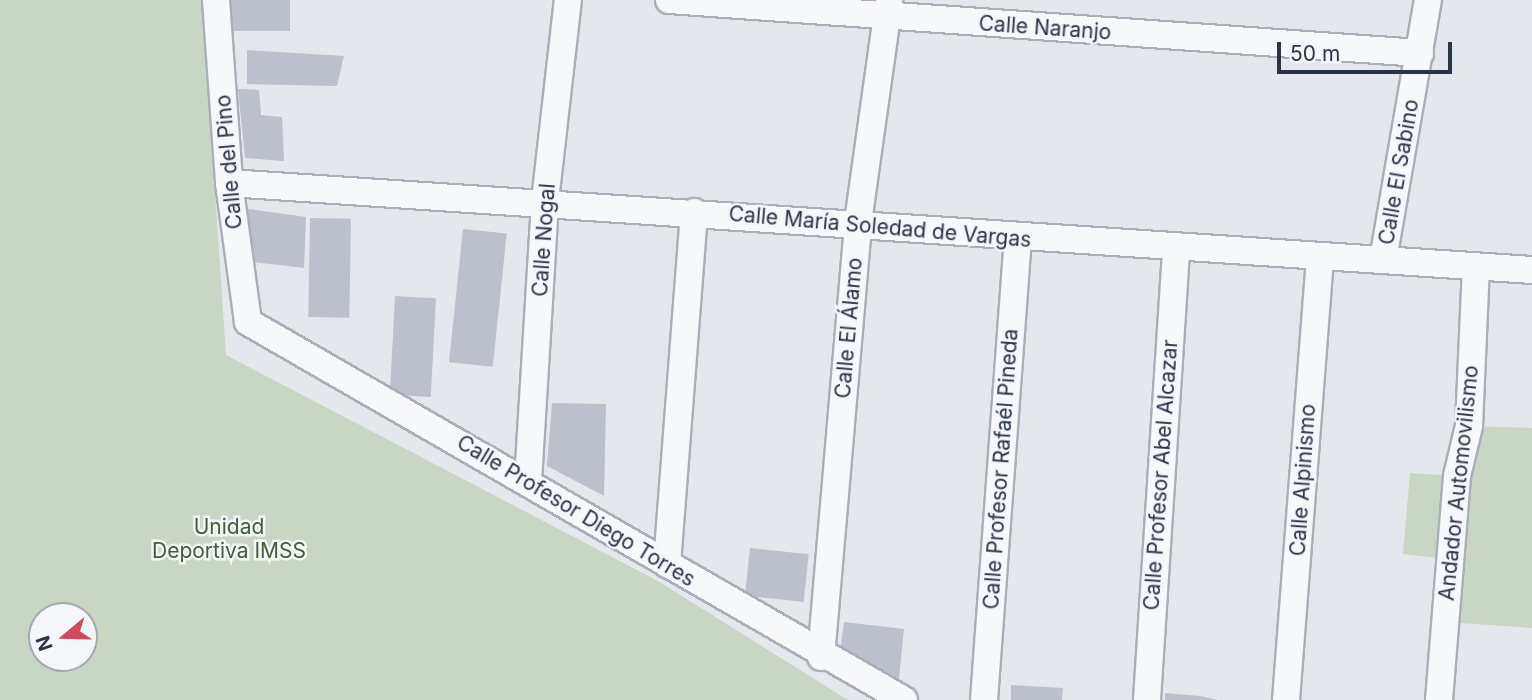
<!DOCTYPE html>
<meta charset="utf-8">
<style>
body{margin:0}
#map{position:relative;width:1532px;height:700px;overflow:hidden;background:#e4e7ec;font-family:Inter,sans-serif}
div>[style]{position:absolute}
.green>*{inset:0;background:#c9d6c5}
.building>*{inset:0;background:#bbc0ca;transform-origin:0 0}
.roads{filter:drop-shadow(2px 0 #a9aeb7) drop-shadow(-2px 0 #a9aeb7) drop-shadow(0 2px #a9aeb7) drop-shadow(0 -2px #a9aeb7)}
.minor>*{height:26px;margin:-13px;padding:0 13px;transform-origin:13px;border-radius:13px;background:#f7f8fa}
span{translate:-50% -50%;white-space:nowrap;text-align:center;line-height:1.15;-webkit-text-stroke:5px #f4f6f9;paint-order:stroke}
.street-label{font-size:21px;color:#2b3445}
.park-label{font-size:21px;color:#3f6138}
.north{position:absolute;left:28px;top:602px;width:70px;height:70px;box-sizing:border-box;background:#f4f6f9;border:2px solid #a4a8b1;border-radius:50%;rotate:251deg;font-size:19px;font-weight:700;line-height:28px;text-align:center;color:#2b3445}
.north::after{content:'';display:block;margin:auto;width:24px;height:32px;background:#d1495b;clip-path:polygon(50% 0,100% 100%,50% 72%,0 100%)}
.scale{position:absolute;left:1277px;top:42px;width:175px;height:32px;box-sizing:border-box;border:4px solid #2b3445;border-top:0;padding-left:9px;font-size:21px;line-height:24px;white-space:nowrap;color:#2b3445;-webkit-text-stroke:5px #f4f6f9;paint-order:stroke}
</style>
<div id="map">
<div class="green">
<i style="clip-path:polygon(evenodd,0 0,202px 0,226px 355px,658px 581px,848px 700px,0 700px,0 0,42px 616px,84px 616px,84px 658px,42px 658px,42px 616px)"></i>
<i style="clip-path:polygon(1469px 426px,1532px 428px,1532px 628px,1446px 622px,1448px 559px,1403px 554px,1410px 473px,1457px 476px)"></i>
</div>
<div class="building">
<i style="left:227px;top:0;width:63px;height:31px"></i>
<i style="clip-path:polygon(247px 50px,344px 56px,337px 86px,247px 84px)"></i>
<i style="clip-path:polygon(238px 89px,259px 90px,261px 115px,282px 117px,284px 161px,245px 158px)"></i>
<i style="clip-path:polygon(241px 208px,306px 217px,304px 268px,245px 261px)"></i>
<i style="left:310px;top:218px;width:41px;height:99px;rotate:1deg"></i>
<i style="left:463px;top:229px;width:44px;height:134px;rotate:6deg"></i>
<i style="left:395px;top:296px;width:41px;height:99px;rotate:3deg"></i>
<i style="clip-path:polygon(552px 403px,606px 404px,604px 496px,547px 466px)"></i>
<i style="left:750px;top:548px;width:59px;height:48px;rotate:6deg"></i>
<i style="clip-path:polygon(844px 622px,904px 629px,898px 688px,839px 661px)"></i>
<i style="clip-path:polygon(1011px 685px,1063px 688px,1062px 700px,1011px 700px)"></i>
<i style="clip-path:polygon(1165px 693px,1200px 696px,1218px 700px,1165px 700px)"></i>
</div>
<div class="roads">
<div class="minor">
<i style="left:216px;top:0;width:183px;rotate:85.9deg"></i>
<i style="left:229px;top:183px;width:140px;rotate:82.2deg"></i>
<i style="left:248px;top:322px;width:757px;rotate:29.95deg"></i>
<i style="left:669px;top:0;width:753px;rotate:4.04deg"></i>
<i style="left:229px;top:183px;width:1306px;rotate:3.82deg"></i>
<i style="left:1383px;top:260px;width:264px;rotate:-80.2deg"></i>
<i style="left:528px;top:481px;width:281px;rotate:-86.5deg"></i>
<i style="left:545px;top:201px;width:202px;rotate:-83.5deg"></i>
<i style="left:667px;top:564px;width:353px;rotate:-85.6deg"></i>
<i style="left:821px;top:657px;width:437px;rotate:-85.1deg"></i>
<i style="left:858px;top:222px;width:223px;rotate:-82deg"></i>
<i style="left:984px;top:700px;width:462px;rotate:-85.8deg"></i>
<i style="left:1147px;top:700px;width:451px;rotate:-86.3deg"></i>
<i style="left:1286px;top:700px;width:441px;rotate:-85.6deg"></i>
<i style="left:1439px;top:700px;width:225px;rotate:-85.4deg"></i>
<i style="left:1457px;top:476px;width:51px;rotate:-76.5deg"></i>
<i style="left:1469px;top:426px;width:160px;rotate:-87.5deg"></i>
</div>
</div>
<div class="street-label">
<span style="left:1045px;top:28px;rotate:4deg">Calle Naranjo</span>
<span style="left:229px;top:162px;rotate:-95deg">Calle del Pino</span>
<span style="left:1399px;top:172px;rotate:-80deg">Calle El Sabino</span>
<span style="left:880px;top:227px;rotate:5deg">Calle María Soledad de Vargas</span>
<span style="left:544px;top:240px;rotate:-86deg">Calle Nogal</span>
<span style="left:849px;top:328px;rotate:-85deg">Calle El Álamo</span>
<span style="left:1001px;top:469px;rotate:-86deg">Calle Profesor Rafaél Pineda</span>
<span style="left:1161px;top:475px;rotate:-86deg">Calle Profesor Abel Alcazar</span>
<span style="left:1303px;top:480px;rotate:-86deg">Calle Alpinismo</span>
<span style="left:1459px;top:483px;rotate:-84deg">Andador Automovilismo</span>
<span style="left:576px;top:511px;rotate:31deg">Calle Profesor Diego Torres</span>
</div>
<div class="park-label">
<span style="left:229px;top:539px">Unidad<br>Deportiva IMSS</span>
</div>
<div class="north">N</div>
<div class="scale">50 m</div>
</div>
